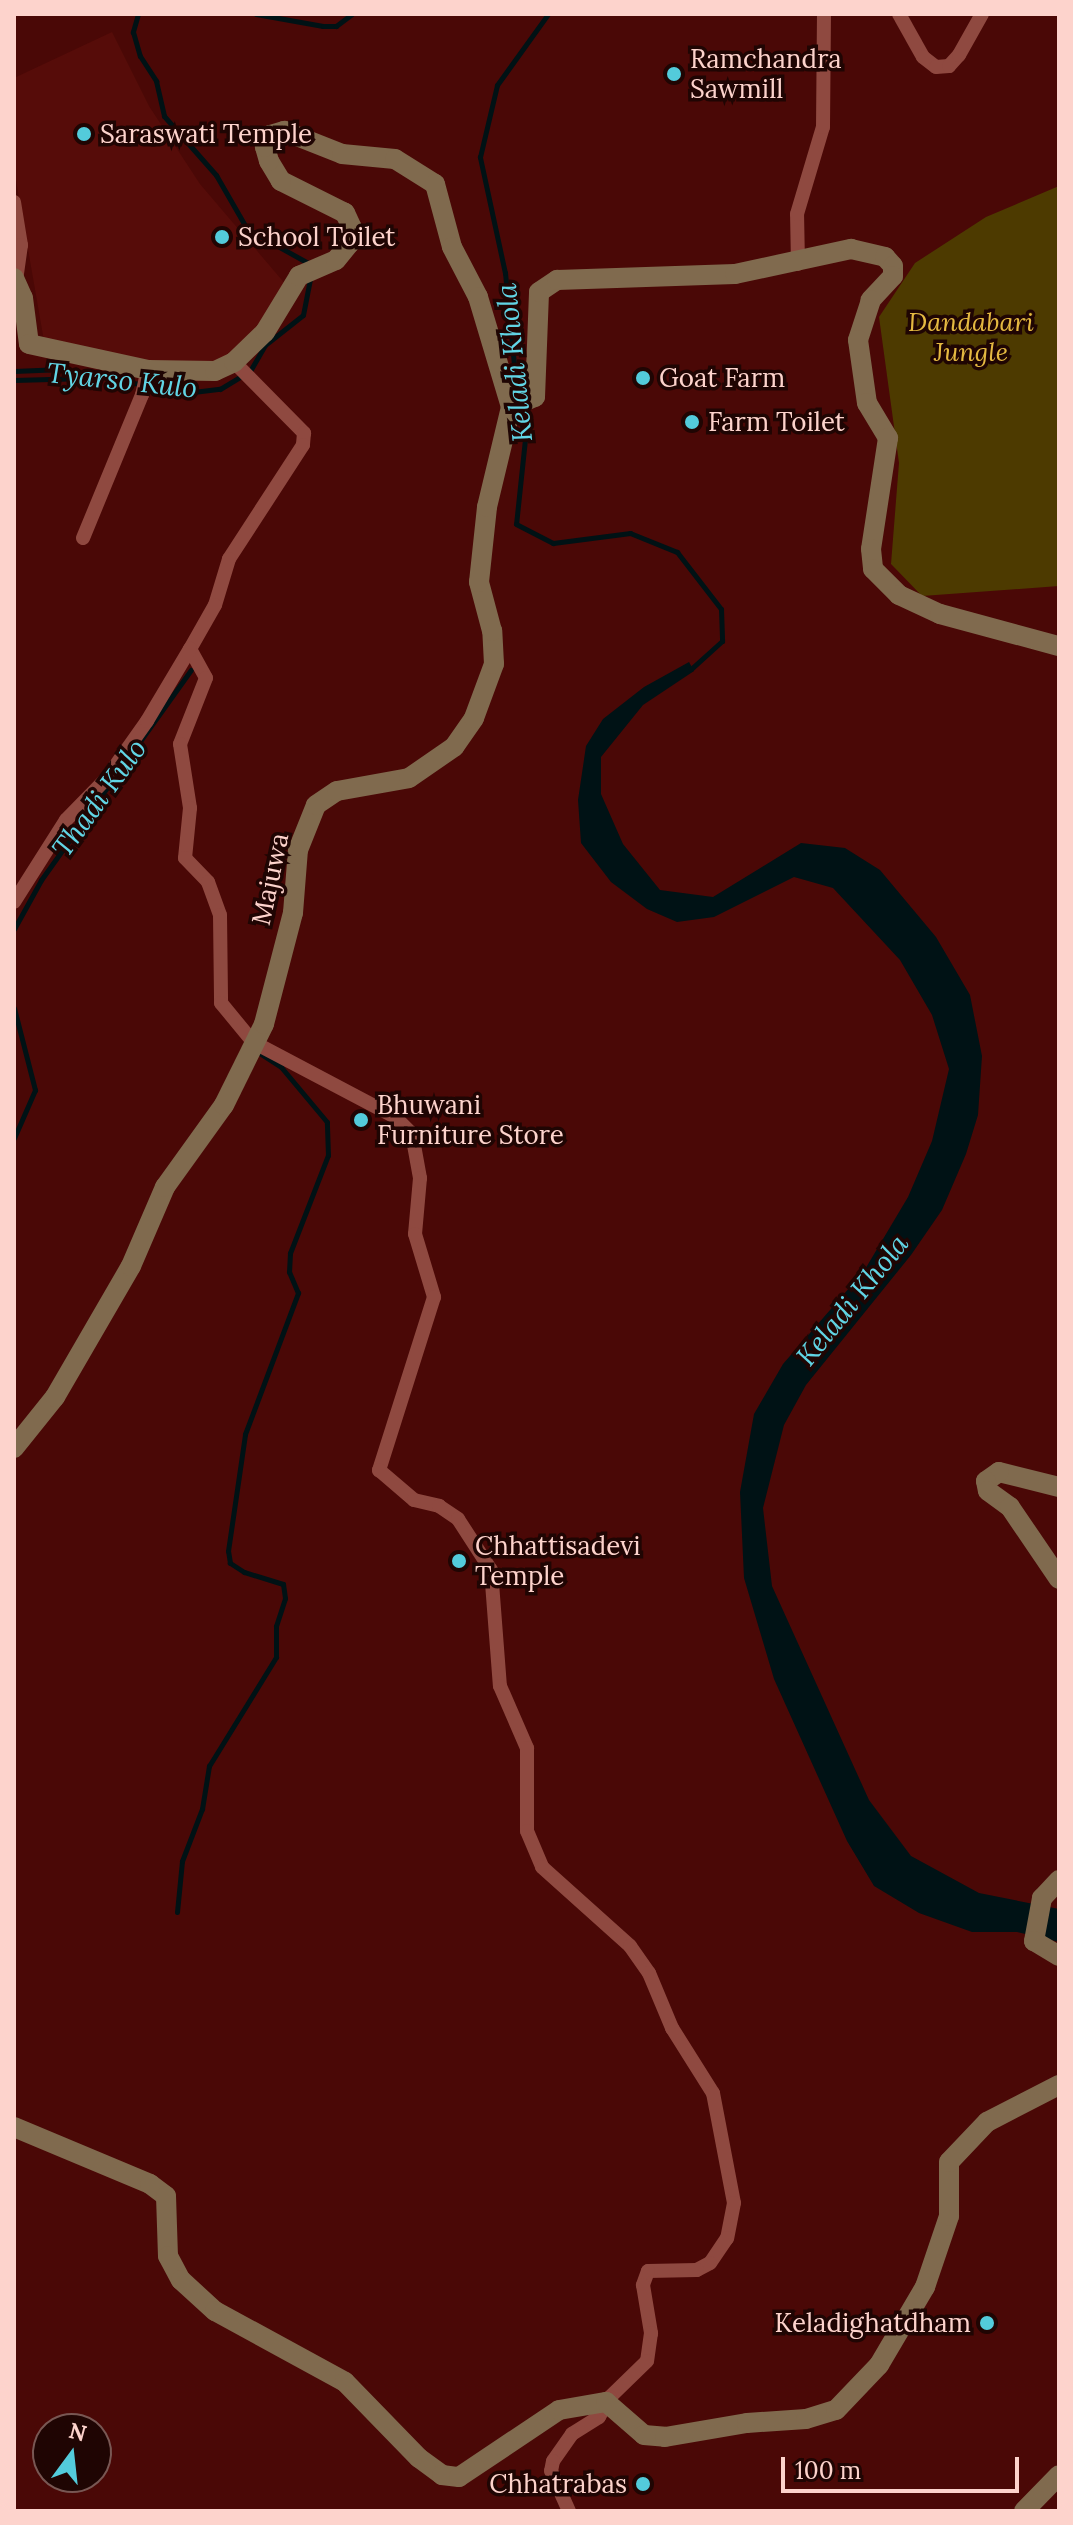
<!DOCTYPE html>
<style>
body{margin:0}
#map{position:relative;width:1073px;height:2525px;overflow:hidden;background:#4a0806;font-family:Lora,serif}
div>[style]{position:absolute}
.built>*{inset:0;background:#560c09}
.green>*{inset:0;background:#4d3a00}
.water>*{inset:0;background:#001215}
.stream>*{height:5px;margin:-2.5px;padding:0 2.5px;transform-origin:2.5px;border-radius:2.5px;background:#001215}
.street>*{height:14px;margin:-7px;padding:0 7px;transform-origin:7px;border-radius:7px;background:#8f4940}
.secondary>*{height:20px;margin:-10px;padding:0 10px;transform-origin:10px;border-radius:10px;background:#806a4e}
.dots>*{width:22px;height:22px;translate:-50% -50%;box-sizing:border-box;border:4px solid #1f0503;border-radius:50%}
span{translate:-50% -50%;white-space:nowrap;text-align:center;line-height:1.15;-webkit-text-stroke:7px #1f0503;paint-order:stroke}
.poi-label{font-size:26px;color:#fdd3cc}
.left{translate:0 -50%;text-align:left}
.right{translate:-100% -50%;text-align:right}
.park-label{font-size:26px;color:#e5b941;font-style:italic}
.street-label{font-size:26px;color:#fdd3cc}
.water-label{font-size:28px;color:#61d5e5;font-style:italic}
.frame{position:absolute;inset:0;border:16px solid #fdd3cc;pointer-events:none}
.north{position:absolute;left:32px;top:2413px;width:80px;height:80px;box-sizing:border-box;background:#1f0503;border:2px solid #785753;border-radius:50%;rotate:15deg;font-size:22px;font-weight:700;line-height:32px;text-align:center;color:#fdd3cc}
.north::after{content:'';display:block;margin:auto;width:28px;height:36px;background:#53cbdb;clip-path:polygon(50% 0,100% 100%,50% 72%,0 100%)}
.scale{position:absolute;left:781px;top:2457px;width:238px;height:36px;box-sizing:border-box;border:4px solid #fdd3cc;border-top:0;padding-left:10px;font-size:24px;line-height:28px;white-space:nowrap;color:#fdd3cc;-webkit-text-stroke:6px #1f0503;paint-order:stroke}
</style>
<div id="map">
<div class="built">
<i style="clip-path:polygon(112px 32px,149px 106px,200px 184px,287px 286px,237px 353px,197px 371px,44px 341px,14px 169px,14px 78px)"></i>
</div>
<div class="green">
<i style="clip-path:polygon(1059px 186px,1059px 586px,922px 596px,891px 564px,899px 463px,879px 317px,915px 263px,986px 217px)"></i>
</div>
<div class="water">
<i style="clip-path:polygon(689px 662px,694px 671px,643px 705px,601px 757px,601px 794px,623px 844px,660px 890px,713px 897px,801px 843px,845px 848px,880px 870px,936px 937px,970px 995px,982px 1056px,978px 1115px,966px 1154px,942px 1210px,911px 1255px,806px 1385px,784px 1425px,763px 1508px,772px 1586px,869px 1800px,911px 1856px,979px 1893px,1059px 1909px,1059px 1942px,1017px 1932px,972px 1932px,919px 1913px,874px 1886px,847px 1841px,774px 1679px,744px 1578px,740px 1492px,754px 1414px,783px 1364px,864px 1271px,908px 1197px,932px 1141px,949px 1069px,932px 1015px,900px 960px,833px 888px,794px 877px,714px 917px,677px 922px,647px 909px,611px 882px,581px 843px,578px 800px,586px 746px,603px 719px,644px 687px)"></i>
</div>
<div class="stream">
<i style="left:138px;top:14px;width:19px;rotate:106deg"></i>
<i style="left:133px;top:32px;width:25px;rotate:74deg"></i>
<i style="left:140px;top:56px;width:30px;rotate:57deg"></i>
<i style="left:156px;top:81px;width:36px;rotate:77deg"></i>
<i style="left:164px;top:116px;width:79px;rotate:48.6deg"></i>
<i style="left:216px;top:175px;width:62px;rotate:60.1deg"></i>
<i style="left:247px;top:229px;width:72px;rotate:29.1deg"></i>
<i style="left:256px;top:14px;width:68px;rotate:10.2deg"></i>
<i style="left:323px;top:26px;width:13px"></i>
<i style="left:336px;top:26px;width:20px;rotate:-37deg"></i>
<i style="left:14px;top:371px;width:48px;rotate:-2.4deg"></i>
<i style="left:62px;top:369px;width:125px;rotate:11deg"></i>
<i style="left:185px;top:393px;width:35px;rotate:-7deg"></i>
<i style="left:220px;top:389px;width:35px;rotate:-31deg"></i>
<i style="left:250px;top:371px;width:30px;rotate:-60deg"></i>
<i style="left:265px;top:345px;width:48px;rotate:-38.3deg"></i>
<i style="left:303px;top:315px;width:38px;rotate:-79deg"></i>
<i style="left:14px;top:380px;width:73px;rotate:-1.6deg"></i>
<i style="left:517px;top:395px;width:123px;rotate:-95.6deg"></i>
<i style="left:505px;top:273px;width:119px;rotate:-102.2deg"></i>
<i style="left:480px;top:157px;width:74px;rotate:-76.7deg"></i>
<i style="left:497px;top:85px;width:87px;rotate:-54.3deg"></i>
<i style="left:519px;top:409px;width:31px;rotate:79deg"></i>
<i style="left:525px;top:439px;width:85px;rotate:96deg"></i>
<i style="left:516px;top:524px;width:42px;rotate:27.2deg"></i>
<i style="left:553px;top:543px;width:78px;rotate:-7.4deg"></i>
<i style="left:630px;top:533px;width:51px;rotate:22deg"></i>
<i style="left:677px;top:552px;width:72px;rotate:52.3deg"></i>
<i style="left:721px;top:609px;width:32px;rotate:88deg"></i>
<i style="left:722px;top:641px;width:42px;rotate:137.9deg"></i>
<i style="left:14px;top:929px;width:56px;rotate:-61.1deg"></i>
<i style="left:41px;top:880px;width:258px;rotate:-54.5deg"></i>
<i style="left:14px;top:1008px;width:85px;rotate:75.6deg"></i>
<i style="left:35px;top:1090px;width:52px;rotate:113.6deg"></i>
<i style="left:177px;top:1912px;width:51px;rotate:-84.4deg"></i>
<i style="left:182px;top:1861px;width:56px;rotate:-69deg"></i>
<i style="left:202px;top:1809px;width:44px;rotate:-80.8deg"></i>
<i style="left:209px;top:1766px;width:128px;rotate:-58.4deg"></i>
<i style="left:276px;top:1657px;width:31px;rotate:-90deg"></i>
<i style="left:276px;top:1626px;width:29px;rotate:-72deg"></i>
<i style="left:285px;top:1598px;width:14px;rotate:-98deg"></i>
<i style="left:283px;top:1584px;width:41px;rotate:-162.9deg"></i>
<i style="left:244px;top:1572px;width:17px;rotate:-147deg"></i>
<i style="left:230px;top:1563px;width:12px;rotate:-99deg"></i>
<i style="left:228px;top:1551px;width:118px;rotate:-81.7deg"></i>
<i style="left:245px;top:1434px;width:151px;rotate:-69.4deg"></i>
<i style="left:298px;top:1293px;width:23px;rotate:-113deg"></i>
<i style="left:289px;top:1272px;width:19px;rotate:-87deg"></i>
<i style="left:290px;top:1253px;width:105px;rotate:-68.8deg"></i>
<i style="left:328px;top:1155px;width:33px;rotate:-92deg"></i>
<i style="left:327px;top:1122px;width:72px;rotate:-129.9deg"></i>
<i style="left:281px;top:1067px;width:24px;rotate:-147deg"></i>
</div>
<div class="street">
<i style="left:899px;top:14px;width:49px;rotate:60.8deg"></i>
<i style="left:923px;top:57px;width:16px;rotate:38deg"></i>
<i style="left:936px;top:67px;width:13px;rotate:-4deg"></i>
<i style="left:949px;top:66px;width:15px;rotate:-48deg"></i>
<i style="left:959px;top:55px;width:47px;rotate:-60.7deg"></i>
<i style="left:14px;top:202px;width:44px;rotate:80.8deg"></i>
<i style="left:21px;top:245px;width:34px;rotate:98deg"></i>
<i style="left:798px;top:264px;width:50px;rotate:-91.1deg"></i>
<i style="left:797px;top:214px;width:91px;rotate:-73.4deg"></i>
<i style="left:823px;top:127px;width:113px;rotate:-89.5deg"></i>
<i style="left:234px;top:362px;width:100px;rotate:45.4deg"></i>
<i style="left:304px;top:433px;width:12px;rotate:95deg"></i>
<i style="left:303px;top:445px;width:136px;rotate:123deg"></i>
<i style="left:229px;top:559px;width:48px;rotate:106.9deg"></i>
<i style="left:215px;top:605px;width:51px;rotate:119.6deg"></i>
<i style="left:190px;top:649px;width:33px;rotate:61deg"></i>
<i style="left:206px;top:678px;width:71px;rotate:111.5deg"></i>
<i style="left:180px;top:744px;width:65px;rotate:81.1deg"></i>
<i style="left:190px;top:808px;width:50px;rotate:95.7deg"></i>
<i style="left:185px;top:858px;width:33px;rotate:46deg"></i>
<i style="left:208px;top:882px;width:35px;rotate:70deg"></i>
<i style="left:220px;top:915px;width:88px;rotate:89.3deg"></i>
<i style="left:221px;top:1003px;width:50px;rotate:50.6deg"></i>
<i style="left:253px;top:1042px;width:161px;rotate:27.8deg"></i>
<i style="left:395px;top:1117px;width:24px;rotate:45deg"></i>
<i style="left:412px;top:1134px;width:45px;rotate:79.7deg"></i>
<i style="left:420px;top:1178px;width:56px;rotate:95.1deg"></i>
<i style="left:415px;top:1234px;width:66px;rotate:73.2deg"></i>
<i style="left:434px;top:1297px;width:182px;rotate:107.6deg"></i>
<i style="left:379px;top:1470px;width:46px;rotate:40.6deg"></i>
<i style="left:414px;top:1500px;width:26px;rotate:13deg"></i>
<i style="left:439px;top:1506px;width:23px;rotate:34deg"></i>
<i style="left:458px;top:1519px;width:61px;rotate:57.1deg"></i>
<i style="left:491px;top:1570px;width:116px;rotate:85.6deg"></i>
<i style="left:500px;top:1686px;width:68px;rotate:66.5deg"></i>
<i style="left:527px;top:1748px;width:83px;rotate:90deg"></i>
<i style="left:527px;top:1831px;width:39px;rotate:67deg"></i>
<i style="left:542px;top:1867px;width:118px;rotate:41.9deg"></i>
<i style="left:630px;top:1946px;width:33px;rotate:55deg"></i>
<i style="left:649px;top:1973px;width:60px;rotate:67.3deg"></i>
<i style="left:672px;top:2028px;width:77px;rotate:57.8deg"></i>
<i style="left:713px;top:2093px;width:112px;rotate:79.2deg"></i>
<i style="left:734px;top:2203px;width:36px;rotate:101deg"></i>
<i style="left:727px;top:2238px;width:30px;rotate:124deg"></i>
<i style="left:710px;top:2263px;width:15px;rotate:152deg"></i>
<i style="left:697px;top:2270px;width:49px;rotate:178.8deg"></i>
<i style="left:648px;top:2271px;width:15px;rotate:110deg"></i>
<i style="left:643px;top:2285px;width:49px;rotate:80.5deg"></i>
<i style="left:651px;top:2333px;width:28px;rotate:98deg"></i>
<i style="left:647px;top:2361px;width:52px;rotate:135.8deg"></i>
<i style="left:610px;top:2397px;width:23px;rotate:119deg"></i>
<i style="left:599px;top:2417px;width:32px;rotate:148deg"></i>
<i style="left:572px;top:2434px;width:33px;rotate:125deg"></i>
<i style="left:553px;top:2461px;width:10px;rotate:101deg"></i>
<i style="left:551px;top:2471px;width:44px;rotate:65.8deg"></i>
<i style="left:83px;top:538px;width:155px;rotate:-67.6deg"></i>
<i style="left:142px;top:395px;width:26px;rotate:-77deg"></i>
<i style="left:14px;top:902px;width:97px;rotate:-57.6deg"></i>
<i style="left:66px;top:820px;width:57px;rotate:-45.7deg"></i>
<i style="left:106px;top:779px;width:71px;rotate:-54.7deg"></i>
<i style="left:147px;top:721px;width:84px;rotate:-59.2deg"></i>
</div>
<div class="secondary">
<i style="left:14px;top:278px;width:22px;rotate:66deg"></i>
<i style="left:23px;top:298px;width:46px;rotate:82.6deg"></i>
<i style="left:29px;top:344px;width:122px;rotate:12.3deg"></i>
<i style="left:148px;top:370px;width:67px;rotate:0.9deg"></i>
<i style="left:215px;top:371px;width:21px;rotate:-25deg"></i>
<i style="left:234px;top:362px;width:43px;rotate:-44.1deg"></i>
<i style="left:265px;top:332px;width:66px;rotate:-58.7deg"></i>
<i style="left:299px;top:276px;width:40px;rotate:-23.4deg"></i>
<i style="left:336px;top:260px;width:22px;rotate:-51deg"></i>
<i style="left:350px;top:243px;width:15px;rotate:-82deg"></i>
<i style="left:352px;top:228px;width:17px;rotate:-115deg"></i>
<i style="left:345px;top:213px;width:72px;rotate:-153.4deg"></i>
<i style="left:281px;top:181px;width:23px;rotate:-121deg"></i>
<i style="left:269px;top:161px;width:15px;rotate:-106deg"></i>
<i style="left:265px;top:147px;width:13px;rotate:-67deg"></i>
<i style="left:270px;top:135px;width:15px;rotate:-16deg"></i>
<i style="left:284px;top:131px;width:62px;rotate:21.6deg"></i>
<i style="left:342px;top:154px;width:53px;rotate:5.4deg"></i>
<i style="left:395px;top:159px;width:47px;rotate:32deg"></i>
<i style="left:435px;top:184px;width:65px;rotate:74.9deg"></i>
<i style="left:452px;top:247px;width:56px;rotate:62.5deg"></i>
<i style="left:478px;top:297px;width:115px;rotate:73.3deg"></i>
<i style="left:511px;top:407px;width:26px;rotate:-23deg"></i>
<i style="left:535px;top:397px;width:105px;rotate:-87.8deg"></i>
<i style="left:539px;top:292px;width:22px;rotate:-34deg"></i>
<i style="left:557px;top:280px;width:178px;rotate:-1.9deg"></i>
<i style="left:735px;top:274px;width:119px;rotate:-12.2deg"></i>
<i style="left:851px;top:249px;width:35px;rotate:13deg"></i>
<i style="left:885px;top:257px;width:12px;rotate:48deg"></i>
<i style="left:893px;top:266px;width:10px;rotate:90deg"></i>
<i style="left:893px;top:276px;width:33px;rotate:133deg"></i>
<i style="left:871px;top:300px;width:42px;rotate:108deg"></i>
<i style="left:858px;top:340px;width:64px;rotate:81.9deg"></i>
<i style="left:867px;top:403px;width:41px;rotate:59deg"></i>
<i style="left:888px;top:438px;width:112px;rotate:98.7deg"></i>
<i style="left:871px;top:549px;width:20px;rotate:84deg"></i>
<i style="left:873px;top:569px;width:37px;rotate:45deg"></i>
<i style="left:899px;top:595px;width:45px;rotate:24.9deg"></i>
<i style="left:940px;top:614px;width:123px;rotate:15.1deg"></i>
<i style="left:14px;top:1448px;width:65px;rotate:-51.2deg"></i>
<i style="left:55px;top:1397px;width:151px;rotate:-59.9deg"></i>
<i style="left:131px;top:1266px;width:86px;rotate:-66.7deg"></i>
<i style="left:165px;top:1187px;width:101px;rotate:-54.3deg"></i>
<i style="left:224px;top:1105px;width:90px;rotate:-63.7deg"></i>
<i style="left:264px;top:1024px;width:115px;rotate:-75.4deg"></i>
<i style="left:293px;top:913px;width:63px;rotate:-85.5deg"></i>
<i style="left:298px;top:850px;width:48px;rotate:-68.2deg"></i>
<i style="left:316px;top:805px;width:25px;rotate:-34deg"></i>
<i style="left:337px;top:791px;width:73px;rotate:-10.2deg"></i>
<i style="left:409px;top:778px;width:55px;rotate:-34.6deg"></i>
<i style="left:454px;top:747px;width:35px;rotate:-55deg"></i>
<i style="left:474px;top:718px;width:58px;rotate:-69.7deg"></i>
<i style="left:494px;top:664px;width:33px;rotate:-93deg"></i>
<i style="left:492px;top:631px;width:51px;rotate:-104.9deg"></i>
<i style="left:479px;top:582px;width:75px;rotate:-83.9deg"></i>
<i style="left:487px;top:507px;width:103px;rotate:-76.5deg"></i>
<i style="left:1059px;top:1487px;width:62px;rotate:-166deg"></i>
<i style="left:999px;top:1472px;width:16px;rotate:145deg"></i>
<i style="left:986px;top:1481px;width:10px;rotate:79deg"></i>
<i style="left:988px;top:1491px;width:27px;rotate:36deg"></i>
<i style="left:1010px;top:1507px;width:87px;rotate:55.8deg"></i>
<i style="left:1059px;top:1880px;width:25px;rotate:133deg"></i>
<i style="left:1042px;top:1898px;width:44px;rotate:100.5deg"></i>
<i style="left:1034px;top:1941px;width:29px;rotate:31deg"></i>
<i style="left:14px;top:2127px;width:147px;rotate:22.7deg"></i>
<i style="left:150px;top:2184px;width:20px;rotate:37deg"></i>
<i style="left:166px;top:2196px;width:60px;rotate:88.1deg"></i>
<i style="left:168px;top:2256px;width:27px;rotate:62deg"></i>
<i style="left:181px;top:2280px;width:46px;rotate:42.4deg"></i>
<i style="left:215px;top:2311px;width:148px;rotate:28.6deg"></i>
<i style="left:345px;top:2382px;width:106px;rotate:45.8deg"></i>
<i style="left:419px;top:2458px;width:29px;rotate:36deg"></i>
<i style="left:442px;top:2475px;width:17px;rotate:7deg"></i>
<i style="left:459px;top:2477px;width:120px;rotate:-33.8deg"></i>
<i style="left:559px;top:2410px;width:48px;rotate:-9.7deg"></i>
<i style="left:606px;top:2402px;width:50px;rotate:41deg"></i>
<i style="left:644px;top:2435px;width:21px;rotate:5deg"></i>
<i style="left:665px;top:2437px;width:83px;rotate:-9.7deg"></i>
<i style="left:747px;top:2423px;width:59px;rotate:-3.9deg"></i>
<i style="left:806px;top:2419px;width:31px;rotate:-17deg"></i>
<i style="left:836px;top:2410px;width:62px;rotate:-46.3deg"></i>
<i style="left:879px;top:2365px;width:91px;rotate:-59.5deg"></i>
<i style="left:925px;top:2287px;width:75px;rotate:-71.3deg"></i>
<i style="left:949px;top:2216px;width:54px;rotate:-90deg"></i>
<i style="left:949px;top:2162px;width:55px;rotate:-46.5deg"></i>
<i style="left:987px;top:2122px;width:81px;rotate:-27.2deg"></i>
<i style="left:1024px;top:2511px;width:50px;rotate:-45.8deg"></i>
</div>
<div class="dots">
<i style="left:674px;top:74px;background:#53cbdb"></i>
<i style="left:84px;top:134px;background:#53cbdb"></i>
<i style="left:222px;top:237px;background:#53cbdb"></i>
<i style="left:643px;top:378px;background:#53cbdb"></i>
<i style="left:692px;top:422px;background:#53cbdb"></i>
<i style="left:361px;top:1120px;background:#53cbdb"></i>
<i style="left:459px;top:1561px;background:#53cbdb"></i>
<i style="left:987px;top:2323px;background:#53cbdb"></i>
<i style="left:643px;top:2484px;background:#53cbdb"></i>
</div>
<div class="poi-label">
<span class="left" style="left:690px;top:74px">Ramchandra<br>Sawmill</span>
<span class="left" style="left:100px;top:134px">Saraswati Temple</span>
<span class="left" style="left:238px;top:237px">School Toilet</span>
<span class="left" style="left:659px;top:378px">Goat Farm</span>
<span class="left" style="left:708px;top:422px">Farm Toilet</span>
<span class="left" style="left:377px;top:1120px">Bhuwani<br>Furniture Store</span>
<span class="left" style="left:475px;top:1561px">Chhattisadevi<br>Temple</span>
<span class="right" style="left:971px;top:2323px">Keladighatdham</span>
<span class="right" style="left:627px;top:2484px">Chhatrabas</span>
</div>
<div class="park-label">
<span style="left:971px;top:337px">Dandabari<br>Jungle</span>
</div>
<div class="street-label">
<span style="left:270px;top:879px;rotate:-78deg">Majuwa</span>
</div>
<div class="water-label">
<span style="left:514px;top:363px;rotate:-96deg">Keladi Khola</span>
<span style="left:122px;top:380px;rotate:6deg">Tyarso Kulo</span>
<span style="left:99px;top:798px;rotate:-54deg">Thadi Kulo</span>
<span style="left:852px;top:1300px;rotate:-51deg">Keladi Khola</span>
</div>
<div class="frame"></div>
<div class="north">N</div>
<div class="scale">100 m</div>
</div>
